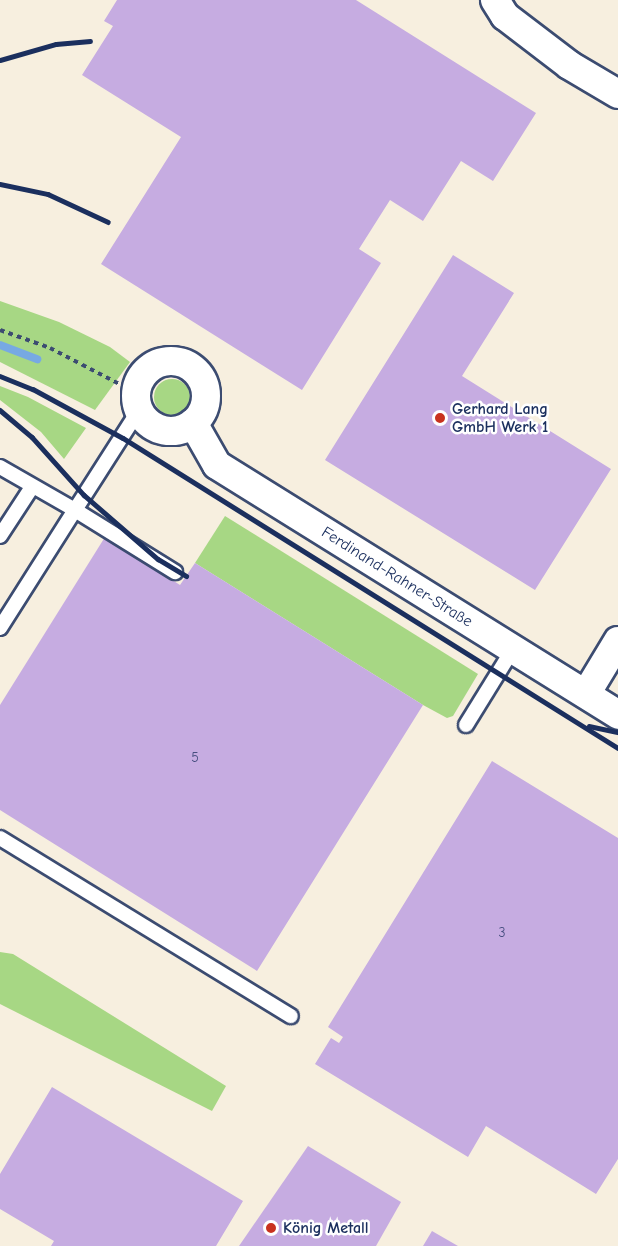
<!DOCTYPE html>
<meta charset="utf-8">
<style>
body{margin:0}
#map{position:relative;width:618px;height:1246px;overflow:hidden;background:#f7efdf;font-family:"Comic Neue",sans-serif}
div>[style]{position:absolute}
.green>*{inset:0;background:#a7d784}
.round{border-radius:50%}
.stream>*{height:8px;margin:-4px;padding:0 4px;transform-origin:4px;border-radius:4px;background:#77a9e3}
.building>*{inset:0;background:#c6ace1}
.path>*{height:4px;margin-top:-2px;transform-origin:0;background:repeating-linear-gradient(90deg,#3c4c71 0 4.5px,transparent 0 9px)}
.roads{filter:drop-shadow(2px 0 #3c4c71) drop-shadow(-2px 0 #3c4c71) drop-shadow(0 2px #3c4c71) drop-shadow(0 -2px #3c4c71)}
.service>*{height:14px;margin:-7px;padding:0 7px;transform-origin:7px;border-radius:7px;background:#fff}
.minor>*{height:28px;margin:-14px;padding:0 14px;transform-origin:14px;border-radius:14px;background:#fff}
.minor>.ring{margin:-14px;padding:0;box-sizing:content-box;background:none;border:28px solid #fff;border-radius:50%}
.rail>*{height:4.5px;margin:-2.25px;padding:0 2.25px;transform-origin:2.25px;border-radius:2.25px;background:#1b2f5e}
.dots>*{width:16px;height:16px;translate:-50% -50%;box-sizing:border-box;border:3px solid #fff;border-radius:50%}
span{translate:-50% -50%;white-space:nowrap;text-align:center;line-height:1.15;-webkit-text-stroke:5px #fff;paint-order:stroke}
.number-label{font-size:14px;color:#464e7f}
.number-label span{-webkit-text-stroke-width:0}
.poi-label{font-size:16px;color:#1b2f5e;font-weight:700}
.left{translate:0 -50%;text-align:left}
.street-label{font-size:16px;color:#1b2f5e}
</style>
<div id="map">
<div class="green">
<i style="clip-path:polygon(0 301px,59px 322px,110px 347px,130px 362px,95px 410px,0 362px)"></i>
<i class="round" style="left:154px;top:379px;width:36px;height:36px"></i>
<i style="clip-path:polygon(0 386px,28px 397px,86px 428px,64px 459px,41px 432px,0 400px)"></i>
<i style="clip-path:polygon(225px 516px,478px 674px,453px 716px,447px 718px,423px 705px,195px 563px)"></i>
<i style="clip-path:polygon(0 952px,13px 954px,226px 1086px,212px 1111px,0 1004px)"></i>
</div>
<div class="stream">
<i style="left:0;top:345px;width:40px;rotate:21deg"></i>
</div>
<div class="building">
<i style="clip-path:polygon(117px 0,356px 0,536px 113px,493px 181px,461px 161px,423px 221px,390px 200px,359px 249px,381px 263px,302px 390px,101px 264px,181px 137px,82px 75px,113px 26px,104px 21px)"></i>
<i style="clip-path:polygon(453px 255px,514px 293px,462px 376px,611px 469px,535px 590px,325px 460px)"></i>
<i style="clip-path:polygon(105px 537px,180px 585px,195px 563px,423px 705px,257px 971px,0 810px,0 705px)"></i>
<i style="clip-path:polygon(492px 761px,618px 838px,618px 1159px,596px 1194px,486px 1126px,468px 1157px,315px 1064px,331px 1038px,339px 1043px,343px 1037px,328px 1027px)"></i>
<i style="clip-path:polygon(52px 1087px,243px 1201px,216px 1246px,51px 1246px,54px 1241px,0 1209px,0 1174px)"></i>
<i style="clip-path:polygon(308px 1146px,401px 1202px,376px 1246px,239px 1246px)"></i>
<i style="clip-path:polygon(432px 1231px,458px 1246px,423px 1246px)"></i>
</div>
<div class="path">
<i style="left:0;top:330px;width:53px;rotate:19.8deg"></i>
<i style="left:50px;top:348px;width:96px;rotate:27.4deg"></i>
</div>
<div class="roads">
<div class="service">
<i style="left:0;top:467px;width:86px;rotate:29.8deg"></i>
<i style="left:75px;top:510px;width:119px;rotate:-57.4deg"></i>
<i style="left:0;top:536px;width:59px;rotate:-56.9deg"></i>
<i style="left:0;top:628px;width:140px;rotate:-57.6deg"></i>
<i style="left:75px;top:510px;width:118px;rotate:31.8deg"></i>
<i style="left:466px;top:725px;width:89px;rotate:-58.3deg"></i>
<i style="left:0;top:838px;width:341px;rotate:31.5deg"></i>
</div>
<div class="minor">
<i style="left:495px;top:0;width:19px;rotate:58deg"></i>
<i style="left:505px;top:16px;width:81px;rotate:37.4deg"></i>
<i style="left:569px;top:65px;width:57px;rotate:30.6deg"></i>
<i class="ring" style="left:136px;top:361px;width:42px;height:42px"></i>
<i style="left:193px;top:423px;width:48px;rotate:60.3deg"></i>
<i style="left:217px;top:465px;width:473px;rotate:31.9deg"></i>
<i style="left:586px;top:694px;width:62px;rotate:-58.9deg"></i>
</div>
</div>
<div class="rail">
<i style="left:0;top:60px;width:58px;rotate:-15.9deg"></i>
<i style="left:56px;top:44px;width:34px;rotate:-5deg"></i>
<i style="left:0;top:184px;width:49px;rotate:11.8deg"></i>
<i style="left:48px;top:194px;width:66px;rotate:25deg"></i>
<i style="left:0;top:376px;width:35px;rotate:22deg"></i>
<i style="left:33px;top:389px;width:102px;rotate:28.6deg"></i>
<i style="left:123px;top:438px;width:584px;rotate:32.06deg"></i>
<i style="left:0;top:410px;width:42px;rotate:40.2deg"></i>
<i style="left:32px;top:437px;width:78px;rotate:48.1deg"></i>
<i style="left:84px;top:495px;width:98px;rotate:40.9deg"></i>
<i style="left:158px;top:559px;width:33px;rotate:31deg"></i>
<i style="left:589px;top:726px;width:30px;rotate:12deg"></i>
</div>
<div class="dots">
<i style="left:440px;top:418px;background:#c8321e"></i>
<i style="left:271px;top:1228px;background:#c8321e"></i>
</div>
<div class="number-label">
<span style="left:195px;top:758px">5</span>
<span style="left:502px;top:933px">3</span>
</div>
<div class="poi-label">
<span class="left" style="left:452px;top:418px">Gerhard Lang<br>GmbH Werk 1</span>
<span class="left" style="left:283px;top:1228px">König Metall</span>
</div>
<div class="street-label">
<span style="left:397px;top:577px;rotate:32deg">Ferdinand-Rahner-Straße</span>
</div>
</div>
